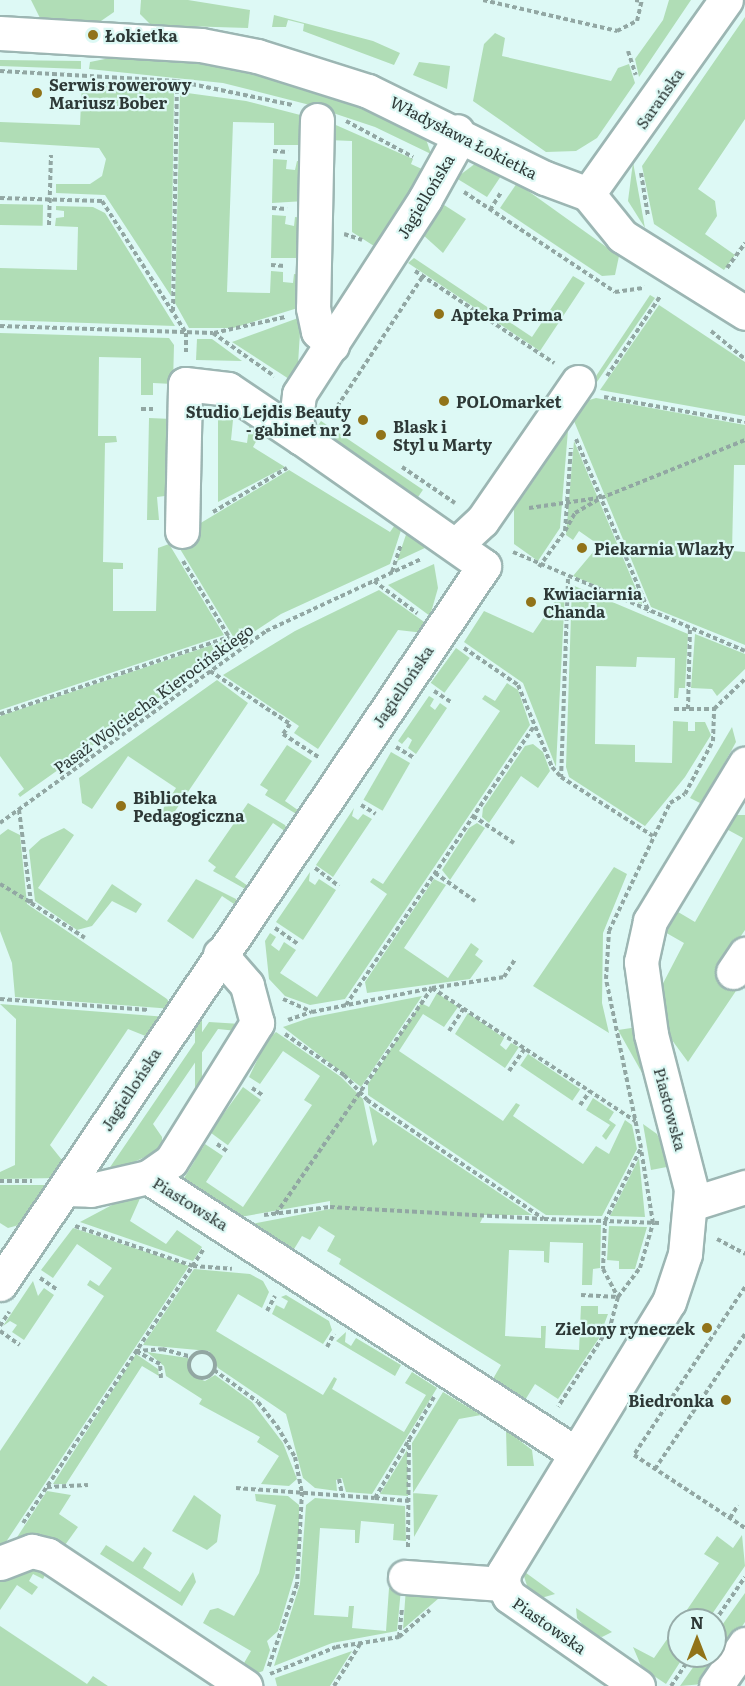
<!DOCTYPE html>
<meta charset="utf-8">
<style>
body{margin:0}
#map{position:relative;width:745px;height:1686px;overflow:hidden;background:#ddf9f5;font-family:Literata,serif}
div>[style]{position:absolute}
.green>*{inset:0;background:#b0ddb6;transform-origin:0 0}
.path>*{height:4px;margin-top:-2px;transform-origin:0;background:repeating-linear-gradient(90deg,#92a7a3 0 4.5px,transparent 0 7.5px)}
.path>.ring{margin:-2px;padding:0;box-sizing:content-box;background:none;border:4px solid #92a7a3;border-radius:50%}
.roads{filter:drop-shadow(2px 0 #9cb6b3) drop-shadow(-2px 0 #9cb6b3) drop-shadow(0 2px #9cb6b3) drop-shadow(0 -2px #9cb6b3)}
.minor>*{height:33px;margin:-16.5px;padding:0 16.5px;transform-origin:16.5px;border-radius:16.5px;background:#fff}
.major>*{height:33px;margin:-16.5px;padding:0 16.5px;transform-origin:16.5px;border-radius:16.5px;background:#fff}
.dots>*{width:16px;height:16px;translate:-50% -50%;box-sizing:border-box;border:3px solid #ddf9f5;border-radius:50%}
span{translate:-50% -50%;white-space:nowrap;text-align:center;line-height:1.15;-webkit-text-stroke:4.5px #ddf9f5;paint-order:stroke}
.poi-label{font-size:16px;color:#2e3937;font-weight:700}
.left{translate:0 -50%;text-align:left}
.right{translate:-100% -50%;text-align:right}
.street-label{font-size:16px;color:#2e3937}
.north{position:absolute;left:667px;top:1608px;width:60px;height:60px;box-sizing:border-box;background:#ddf9f5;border:2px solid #97aca9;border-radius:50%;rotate:0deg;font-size:16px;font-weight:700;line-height:24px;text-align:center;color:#2e3937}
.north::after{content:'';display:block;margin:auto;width:21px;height:27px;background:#917319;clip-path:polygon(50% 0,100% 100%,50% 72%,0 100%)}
</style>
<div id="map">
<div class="green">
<i style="clip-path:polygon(31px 0,114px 0,114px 12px,101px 21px,41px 20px)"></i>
<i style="clip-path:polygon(141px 0,188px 0,250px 10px,248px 28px,151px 25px,140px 14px)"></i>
<i style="clip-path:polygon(669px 0,691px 0,639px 77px,635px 59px,663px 20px)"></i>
<i style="clip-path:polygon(274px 15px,373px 41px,400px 53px,394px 65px,303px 31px,304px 24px,288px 20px,286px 27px,272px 27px)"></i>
<i style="clip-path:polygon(745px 17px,745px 119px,698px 189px,715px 201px,717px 216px,705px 234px,735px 255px,724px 270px,654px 224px,642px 166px)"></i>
<i style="clip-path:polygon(495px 33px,505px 38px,502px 56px,611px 81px,618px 68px,629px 64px,635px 83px,597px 138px,576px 151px,546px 152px,473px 101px,484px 44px)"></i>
<i style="clip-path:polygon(135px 53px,250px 71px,335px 94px,424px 133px,431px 154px,375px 127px,306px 104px,223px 83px,89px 69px,90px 62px)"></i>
<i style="clip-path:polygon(0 60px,81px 61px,81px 69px,0 66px)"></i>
<i style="clip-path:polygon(419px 62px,450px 66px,447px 89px,413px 75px)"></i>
<i style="clip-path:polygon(82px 82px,174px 91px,171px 296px,105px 195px,56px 193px,56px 184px,90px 184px,102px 176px,106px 159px,99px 148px,0 142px,0 122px,80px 125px)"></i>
<i style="clip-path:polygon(180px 92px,246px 101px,308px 117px,307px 145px,274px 145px,274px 123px,233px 122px,227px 292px,270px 293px,271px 271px,283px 272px,283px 282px,293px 283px,294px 274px,302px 275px,301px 307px,233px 328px,189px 328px,175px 303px)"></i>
<i style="clip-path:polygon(329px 122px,413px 159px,411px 164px,424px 170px,374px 246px,352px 232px,352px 141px,328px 140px)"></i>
<i style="clip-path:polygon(273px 159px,287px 160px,286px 169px,295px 170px,297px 161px,306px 162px,305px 201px,272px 203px)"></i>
<i style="clip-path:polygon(633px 162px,645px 228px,628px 201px)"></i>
<i style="clip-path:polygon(476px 163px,503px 173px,487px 197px,456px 178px)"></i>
<i style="clip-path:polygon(517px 183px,619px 256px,615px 275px,602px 276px,500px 208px)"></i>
<i style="clip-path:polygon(441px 203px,466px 219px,443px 253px,422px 234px)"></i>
<i style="left:0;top:204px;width:43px;height:21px;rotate:1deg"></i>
<i style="clip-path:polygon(56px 206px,93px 207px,105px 213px,175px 326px,0 320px,0 268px,77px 270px,78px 227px,55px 226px,56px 218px,64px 217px,64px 211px,56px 210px)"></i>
<i style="clip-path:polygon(272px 215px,286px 216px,285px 224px,294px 226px,295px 217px,304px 218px,303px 258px,271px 258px)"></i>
<i style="clip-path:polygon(414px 258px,532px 337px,573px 276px,585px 283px,540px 351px,408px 263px)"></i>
<i style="clip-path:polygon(650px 295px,655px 298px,592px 389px,590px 385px)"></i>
<i style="clip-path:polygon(659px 305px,745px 362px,745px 416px,600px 390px)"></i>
<i style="clip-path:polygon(301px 317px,298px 364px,289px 379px,232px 342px)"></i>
<i style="clip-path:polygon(0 333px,169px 338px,174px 345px,173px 384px,153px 383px,153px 395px,141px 395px,141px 358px,99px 357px,98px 436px,116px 436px,117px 442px,105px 443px,103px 562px,123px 563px,123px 569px,113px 569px,113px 611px,156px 611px,158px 548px,169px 544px,224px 635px,0 710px)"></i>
<i style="clip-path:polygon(197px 339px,212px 339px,242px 361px,196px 360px)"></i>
<i style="clip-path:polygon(596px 398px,745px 425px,745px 465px,734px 465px,732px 551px,745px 552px,745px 645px,651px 607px,574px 421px,586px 401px)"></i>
<i style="clip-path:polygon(218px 408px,234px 410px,231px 440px,247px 443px,250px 421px,263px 429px,253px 447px,285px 467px,218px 502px)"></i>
<i style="clip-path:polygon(149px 418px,172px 419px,169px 506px,165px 496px,157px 497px,159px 520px,147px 520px)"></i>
<i style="left:321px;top:421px;width:123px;height:13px;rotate:34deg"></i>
<i style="clip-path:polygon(568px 430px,560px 528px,538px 561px,514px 544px,514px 509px)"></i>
<i style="clip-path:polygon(574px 441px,642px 603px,642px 604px,573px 576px,599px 545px,579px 531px,573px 540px,566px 535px)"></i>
<i style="clip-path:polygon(289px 470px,390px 532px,402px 515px,405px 518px,390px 564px,281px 614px,237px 643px,174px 539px)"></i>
<i style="clip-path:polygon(410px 523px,427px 547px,397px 561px)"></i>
<i style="clip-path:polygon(434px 564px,438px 588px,430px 616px,388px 585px)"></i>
<i style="clip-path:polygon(572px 585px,688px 634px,685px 688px,679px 688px,678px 698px,674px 698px,675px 658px,637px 657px,636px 667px,596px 666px,595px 744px,635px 745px,635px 762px,672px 763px,673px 721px,688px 722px,688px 731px,695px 731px,695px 722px,705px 722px,711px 735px,685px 777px,645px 826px,569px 777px,566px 767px)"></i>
<i style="clip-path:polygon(379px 590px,427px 624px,424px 633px,398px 630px,318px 749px,294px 733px,299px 726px,223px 675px,295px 631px)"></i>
<i style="clip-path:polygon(561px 592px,565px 592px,556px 767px,523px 683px,464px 642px,484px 611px,533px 633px)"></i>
<i style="clip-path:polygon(695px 634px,745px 654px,745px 669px,717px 696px,712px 689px,691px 688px)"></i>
<i style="clip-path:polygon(227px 640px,231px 647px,20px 797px,18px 794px,24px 789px,0 756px,0 716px)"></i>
<i style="left:456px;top:648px;width:17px;height:43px;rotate:36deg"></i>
<i style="clip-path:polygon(217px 680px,248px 703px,167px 823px,158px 817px,176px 788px,128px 756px,92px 809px,82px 803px,79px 778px)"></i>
<i style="clip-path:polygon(507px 683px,518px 690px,530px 725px,345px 999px,310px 1005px,285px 996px,269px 979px,265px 941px,270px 933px,276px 937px,271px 945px,279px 951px,284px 942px,296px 950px,280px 973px,317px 997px,387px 894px,370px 882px,373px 878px,383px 884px,500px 711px,482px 699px,485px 695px,495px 701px)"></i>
<i style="clip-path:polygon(429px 696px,434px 699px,430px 706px,435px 710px,440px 703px,447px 708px,416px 754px,408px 748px,412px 740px,408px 737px,402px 744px,398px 741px)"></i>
<i style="clip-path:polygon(732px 727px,736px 742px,702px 804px,690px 798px)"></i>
<i style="clip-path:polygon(533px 744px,543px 752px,550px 771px,538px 788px,521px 776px,489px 823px,482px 817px,483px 808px,525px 746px)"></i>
<i style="clip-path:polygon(287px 745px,312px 761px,285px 801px,302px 813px,298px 815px,265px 795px,268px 790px,260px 785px)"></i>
<i style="left:391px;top:752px;width:22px;height:55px;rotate:30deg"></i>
<i style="clip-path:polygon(248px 803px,285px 825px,289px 834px,273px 823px,235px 877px,251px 888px,247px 890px,213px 871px,216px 867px,208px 861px)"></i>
<i style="clip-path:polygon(354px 808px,352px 816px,358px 820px,363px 814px,372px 819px,333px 877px,316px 865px)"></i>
<i style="clip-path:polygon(729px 815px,745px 815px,745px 930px,718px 969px,740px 985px,688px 1062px,669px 1036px,658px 993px,684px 943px,663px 931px,673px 909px,695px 922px,743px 838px,719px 825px)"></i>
<i style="clip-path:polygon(477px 823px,485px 828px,450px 880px,442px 870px,469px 828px)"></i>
<i style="clip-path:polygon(64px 828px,74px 835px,38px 888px,87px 921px,112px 884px,142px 904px,136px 913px,112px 901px,92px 926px,77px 930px,35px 901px,29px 850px,41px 839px)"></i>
<i style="clip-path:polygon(8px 829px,20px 835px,27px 904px,167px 999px,173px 1009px,15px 997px,12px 963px,0 931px,0 835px)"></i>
<i style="clip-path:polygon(614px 867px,627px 874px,603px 933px,602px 1003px,609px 1033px,533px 986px)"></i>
<i style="clip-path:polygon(310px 872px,309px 881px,315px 885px,319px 879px,336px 890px,303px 940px,276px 922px)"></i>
<i style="clip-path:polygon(196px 879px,236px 899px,240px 908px,222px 896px,193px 939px,167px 921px)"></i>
<i style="clip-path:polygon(434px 879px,446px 885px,404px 948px,448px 978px,471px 943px,479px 949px,475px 955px,483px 961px,470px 979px,367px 993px,365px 982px)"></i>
<i style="clip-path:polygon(437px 993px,458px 1007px,444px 1027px,423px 1014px,399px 1051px,503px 1121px,516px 1103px,520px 1105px,513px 1116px,583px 1164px,596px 1146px,609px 1154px,625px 1120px,632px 1125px,637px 1149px,602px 1216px,546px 1215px,368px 1095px,368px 1084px,421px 1003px,429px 1007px)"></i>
<i style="clip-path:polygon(422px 996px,361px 1087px,283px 1027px,309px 1018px)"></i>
<i style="clip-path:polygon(0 1004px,167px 1017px,153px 1039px,128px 1029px,50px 1145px,66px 1165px,57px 1178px,0 1179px,0 1172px,15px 1165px,16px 1019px)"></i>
<i style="clip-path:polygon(468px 1013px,504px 1038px,500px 1045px,506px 1050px,511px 1043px,519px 1047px,505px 1068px,455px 1034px)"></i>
<i style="left:195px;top:1020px;width:7px;height:183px"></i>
<i style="clip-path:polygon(209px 1022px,241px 1024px,237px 1031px,218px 1029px,153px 1124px,162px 1137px,162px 1149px,104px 1176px)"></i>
<i style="clip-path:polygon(638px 1027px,649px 1077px,646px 1080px,618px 1030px)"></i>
<i style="clip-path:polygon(276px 1032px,341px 1077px,363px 1099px,373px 1146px,377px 1141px,369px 1106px,532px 1215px,484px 1215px,480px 1223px,601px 1225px,600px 1268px,593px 1269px,592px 1285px,582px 1285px,583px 1243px,550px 1242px,549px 1263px,544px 1262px,544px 1251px,509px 1250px,505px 1336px,541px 1338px,541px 1326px,546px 1326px,545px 1348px,579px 1350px,581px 1306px,598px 1306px,598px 1314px,608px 1314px,599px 1338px,558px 1399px,535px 1384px,522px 1405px,490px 1384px,501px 1365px,339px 1264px,341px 1259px,327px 1251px,335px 1236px,319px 1226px,310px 1240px,302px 1236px,291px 1254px,246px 1225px,330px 1209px,330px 1201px,235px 1218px,181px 1183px,205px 1144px,223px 1156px,206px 1182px,243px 1207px,312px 1105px,304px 1100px,320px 1076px,283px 1051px,260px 1084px,249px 1077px,267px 1040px)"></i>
<i style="left:528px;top:1054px;width:63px;height:14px;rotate:34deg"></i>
<i style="left:243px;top:1087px;width:22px;height:56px;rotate:36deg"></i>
<i style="clip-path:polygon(593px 1098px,614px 1112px,609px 1120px,616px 1125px,606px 1140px,602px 1136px,610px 1125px,586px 1110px)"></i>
<i style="clip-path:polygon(643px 1124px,657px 1134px,672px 1166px,651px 1170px)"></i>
<i style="clip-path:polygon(639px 1158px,645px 1217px,610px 1216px)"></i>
<i style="clip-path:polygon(0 1185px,52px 1185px,26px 1223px,8px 1228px,0 1223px)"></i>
<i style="clip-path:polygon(142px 1194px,130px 1221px,166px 1244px,177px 1230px,202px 1247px,193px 1261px,80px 1222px,127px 1197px)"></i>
<i style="clip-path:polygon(609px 1226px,647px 1227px,635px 1269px,619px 1269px,619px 1261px,607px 1260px)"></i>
<i style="clip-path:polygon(73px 1228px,189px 1266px,0 1551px,0 1451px,104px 1296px,87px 1285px,90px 1280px,99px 1286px,112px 1268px,77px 1244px,53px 1278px,41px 1270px)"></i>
<i style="clip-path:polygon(194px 1269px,250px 1274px,263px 1281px,269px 1292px,262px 1308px,238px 1294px,216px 1331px,323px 1395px,334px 1377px,337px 1379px,332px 1389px,404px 1432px,426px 1395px,405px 1383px,412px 1372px,437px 1388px,372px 1494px,346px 1492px,342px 1478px,336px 1480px,337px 1491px,315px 1488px,303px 1478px,286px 1414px,218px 1368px,209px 1351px,143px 1345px)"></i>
<i style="clip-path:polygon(33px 1281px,38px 1296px,44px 1288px,54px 1295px,24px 1340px,12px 1332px,17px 1325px,10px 1321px,3px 1326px)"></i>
<i style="clip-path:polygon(286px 1295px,329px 1321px,332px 1330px,323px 1344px,272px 1314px,276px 1305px,284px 1309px,288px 1301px,281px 1297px)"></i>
<i style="clip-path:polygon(346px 1332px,345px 1342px,351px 1346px,356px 1338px,401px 1365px,395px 1376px,336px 1341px)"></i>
<i style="clip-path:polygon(147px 1352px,188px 1358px,192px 1376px,205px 1381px,215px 1375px,252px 1402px,283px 1443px,297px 1479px,289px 1486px,261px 1484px,279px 1456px,257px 1442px,260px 1437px,199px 1404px,202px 1399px,166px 1376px,164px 1366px)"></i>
<i style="clip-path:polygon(136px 1354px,158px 1369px,159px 1376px,142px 1366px,66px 1484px,53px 1484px)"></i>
<i style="clip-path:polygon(443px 1392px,481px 1415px,459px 1419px,413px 1493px,438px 1495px,414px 1537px,412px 1443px)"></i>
<i style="clip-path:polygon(506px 1430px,532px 1450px,534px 1466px,507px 1466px)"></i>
<i style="clip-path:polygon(407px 1450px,408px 1496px,380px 1494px)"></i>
<i style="clip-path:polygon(47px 1491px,71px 1495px,59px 1514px,78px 1527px,65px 1545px,12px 1545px)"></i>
<i style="clip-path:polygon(255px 1494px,288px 1496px,299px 1505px,299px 1532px,295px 1573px,278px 1631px,267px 1641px,270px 1650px,263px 1671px,248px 1677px,240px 1670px,251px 1651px,203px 1623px,210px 1610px,218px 1608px,234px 1616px,259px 1573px,276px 1505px,256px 1501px)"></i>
<i style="clip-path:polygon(194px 1495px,221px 1515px,217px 1542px,207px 1550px,172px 1531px)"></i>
<i style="clip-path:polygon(315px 1498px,405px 1506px,406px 1541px,393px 1540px,394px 1524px,361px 1521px,359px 1543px,355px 1543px,355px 1530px,320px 1528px,314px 1615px,348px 1617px,349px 1606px,354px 1606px,352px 1628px,386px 1631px,389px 1588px,401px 1589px,397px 1631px,332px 1643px,274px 1666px,300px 1584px,306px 1505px)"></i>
<i style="clip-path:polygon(742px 1535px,745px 1566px,708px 1620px,680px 1620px,719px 1563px,704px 1554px,717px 1536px,733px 1548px)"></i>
<i style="clip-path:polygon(106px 1545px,133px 1562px,144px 1547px,152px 1553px,143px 1568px,180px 1592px,193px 1572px,196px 1582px,182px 1606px,100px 1554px)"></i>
<i style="clip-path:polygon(34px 1566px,46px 1573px,43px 1579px,33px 1574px,29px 1581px,38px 1587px,32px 1595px,17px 1585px,0 1610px,0 1578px)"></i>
<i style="clip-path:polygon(522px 1570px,555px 1594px,541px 1598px,529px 1592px)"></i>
<i style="clip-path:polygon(406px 1588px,446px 1592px,403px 1629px)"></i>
<i style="clip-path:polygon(745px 1593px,745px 1622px,703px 1684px,680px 1686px,701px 1656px,715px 1656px,715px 1635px)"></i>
<i style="clip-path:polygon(576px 1608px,612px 1632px,602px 1637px,591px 1634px,577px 1618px)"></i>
<i style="clip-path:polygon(679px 1622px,679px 1656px,684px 1656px,666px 1684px,642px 1668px,633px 1647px,654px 1658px)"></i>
<i style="clip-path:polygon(0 1626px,87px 1684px,93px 1676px,108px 1686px,0 1686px)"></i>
<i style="clip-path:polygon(352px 1651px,330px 1686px,277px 1686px,275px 1678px)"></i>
</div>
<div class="path">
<i style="left:483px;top:0;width:138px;rotate:13deg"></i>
<i style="left:617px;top:31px;width:22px;rotate:-27deg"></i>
<i style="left:637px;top:21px;width:22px;rotate:-77deg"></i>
<i style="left:635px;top:0;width:7px;rotate:8deg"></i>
<i style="left:628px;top:51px;width:25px;rotate:72deg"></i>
<i style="left:0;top:71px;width:177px;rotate:3.2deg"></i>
<i style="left:177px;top:81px;width:118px;rotate:11.7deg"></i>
<i style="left:346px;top:121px;width:76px;rotate:28.2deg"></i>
<i style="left:273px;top:151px;width:15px;rotate:4deg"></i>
<i style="left:641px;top:173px;width:44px;rotate:80.8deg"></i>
<i style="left:464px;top:192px;width:181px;rotate:33.5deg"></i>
<i style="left:615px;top:292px;width:30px;rotate:-8deg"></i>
<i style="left:0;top:198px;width:102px;rotate:1.7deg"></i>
<i style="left:102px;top:201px;width:156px;rotate:57.5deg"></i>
<i style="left:186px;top:333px;width:20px;rotate:90deg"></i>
<i style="left:272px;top:208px;width:15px;rotate:4deg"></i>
<i style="left:490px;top:210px;width:22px;rotate:-58deg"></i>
<i style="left:49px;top:225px;width:70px;rotate:-88.4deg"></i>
<i style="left:344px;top:234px;width:19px;rotate:18deg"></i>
<i style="left:271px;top:265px;width:14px;rotate:4deg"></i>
<i style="left:727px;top:268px;width:31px;rotate:-54deg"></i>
<i style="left:415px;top:271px;width:167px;rotate:33.5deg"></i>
<i style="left:173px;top:311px;width:230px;rotate:-89deg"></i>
<i style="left:0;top:326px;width:213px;rotate:1.9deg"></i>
<i style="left:213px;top:333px;width:75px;rotate:35.2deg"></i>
<i style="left:711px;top:331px;width:44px;rotate:39.5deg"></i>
<i style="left:214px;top:333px;width:73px;rotate:-12.7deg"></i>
<i style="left:607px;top:376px;width:97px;rotate:-56.3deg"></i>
<i style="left:604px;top:397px;width:143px;rotate:10.1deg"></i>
<i style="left:141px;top:409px;width:14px"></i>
<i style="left:329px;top:419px;width:171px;rotate:-56.7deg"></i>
<i style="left:576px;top:439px;width:188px;rotate:67.1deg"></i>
<i style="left:402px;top:467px;width:64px;rotate:34.2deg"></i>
<i style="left:529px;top:508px;width:70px;rotate:-8.2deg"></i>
<i style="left:213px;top:512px;width:86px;rotate:-30.7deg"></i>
<i style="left:565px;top:531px;width:21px;rotate:-61deg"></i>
<i style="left:575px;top:513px;width:30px;rotate:-30deg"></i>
<i style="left:601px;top:498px;width:155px;rotate:-21.9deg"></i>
<i style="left:513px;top:552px;width:252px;rotate:23.1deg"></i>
<i style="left:183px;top:561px;width:104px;rotate:58.8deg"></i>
<i style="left:539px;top:567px;width:44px;rotate:-54.2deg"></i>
<i style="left:565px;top:531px;width:83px;rotate:-85.9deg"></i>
<i style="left:392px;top:572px;width:28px;rotate:-72deg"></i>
<i style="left:568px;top:579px;width:198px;rotate:92deg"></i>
<i style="left:561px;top:777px;width:109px;rotate:32.7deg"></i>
<i style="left:374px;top:581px;width:54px;rotate:36.7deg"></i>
<i style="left:464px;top:648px;width:65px;rotate:34.4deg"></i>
<i style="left:518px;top:685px;width:89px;rotate:67.5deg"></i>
<i style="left:552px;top:767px;width:13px;rotate:48deg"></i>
<i style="left:210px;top:671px;width:96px;rotate:33.5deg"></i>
<i style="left:290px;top:724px;width:12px;rotate:125deg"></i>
<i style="left:283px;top:734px;width:44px;rotate:33deg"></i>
<i style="left:434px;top:691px;width:20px;rotate:33deg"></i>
<i style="left:674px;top:709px;width:40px"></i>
<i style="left:688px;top:709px;width:80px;rotate:-88.6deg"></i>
<i style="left:0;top:714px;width:242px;rotate:-18.6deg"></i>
<i style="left:396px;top:747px;width:21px;rotate:31deg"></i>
<i style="left:361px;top:805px;width:17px;rotate:31deg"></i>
<i style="left:19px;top:810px;width:94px;rotate:82.6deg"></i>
<i style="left:31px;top:903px;width:64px;rotate:32.9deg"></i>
<i style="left:473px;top:816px;width:49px;rotate:33.4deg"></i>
<i style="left:0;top:823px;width:328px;rotate:-35.8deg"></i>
<i style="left:266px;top:631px;width:171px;rotate:-24.9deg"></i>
<i style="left:315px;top:868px;width:30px;rotate:37deg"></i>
<i style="left:435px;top:873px;width:49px;rotate:35deg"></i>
<i style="left:0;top:884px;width:35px;rotate:31deg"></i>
<i style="left:275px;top:928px;width:29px;rotate:35deg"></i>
<i style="left:0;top:999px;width:149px;rotate:4.2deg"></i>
<i style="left:283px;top:999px;width:32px;rotate:24deg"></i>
<i style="left:312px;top:1012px;width:122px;rotate:-11.3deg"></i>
<i style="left:432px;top:988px;width:243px;rotate:33.2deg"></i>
<i style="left:346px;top:1005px;width:336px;rotate:-56deg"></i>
<i style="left:288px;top:1020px;width:24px;rotate:-19deg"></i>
<i style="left:449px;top:1031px;width:27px;rotate:-57deg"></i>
<i style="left:285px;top:1034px;width:72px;rotate:34.8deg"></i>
<i style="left:344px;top:1075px;width:34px;rotate:47deg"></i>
<i style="left:367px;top:1100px;width:213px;rotate:33.9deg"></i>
<i style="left:544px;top:1219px;width:61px;rotate:1.9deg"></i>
<i style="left:605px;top:1221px;width:48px;rotate:92.4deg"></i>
<i style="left:603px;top:1269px;width:32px;rotate:62deg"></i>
<i style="left:618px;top:1297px;width:28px;rotate:105deg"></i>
<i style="left:611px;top:1324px;width:98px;rotate:122.6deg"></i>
<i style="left:509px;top:1071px;width:28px;rotate:-55deg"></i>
<i style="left:252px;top:1088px;width:14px;rotate:34deg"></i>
<i style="left:580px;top:1105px;width:17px;rotate:-54deg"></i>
<i style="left:217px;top:1144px;width:12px;rotate:35deg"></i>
<i style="left:0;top:1181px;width:32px"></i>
<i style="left:276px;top:1214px;width:275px;rotate:-55.4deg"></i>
<i style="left:432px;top:988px;width:73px;rotate:-8.7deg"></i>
<i style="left:504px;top:977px;width:22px;rotate:-58deg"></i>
<i style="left:264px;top:1215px;width:66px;rotate:-6.9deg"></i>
<i style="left:330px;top:1207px;width:213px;rotate:3.2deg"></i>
<i style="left:659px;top:1223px;width:54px;rotate:-177.9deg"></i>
<i style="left:605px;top:1221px;width:81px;rotate:-63.7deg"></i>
<i style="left:641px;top:1148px;width:173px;rotate:-101.7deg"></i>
<i style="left:606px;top:979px;width:48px;rotate:-86.4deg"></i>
<i style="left:609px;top:931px;width:142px;rotate:-64.5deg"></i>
<i style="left:670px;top:803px;width:17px;rotate:-31deg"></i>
<i style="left:685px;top:794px;width:60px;rotate:-62.2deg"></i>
<i style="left:713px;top:741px;width:32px;rotate:-88deg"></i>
<i style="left:714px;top:709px;width:43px;rotate:-44.1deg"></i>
<i style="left:75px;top:1226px;width:125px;rotate:18.7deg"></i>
<i style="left:193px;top:1266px;width:39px;rotate:4deg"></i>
<i style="left:717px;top:1239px;width:32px;rotate:28deg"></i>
<i style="left:40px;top:1278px;width:22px;rotate:34deg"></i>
<i style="left:745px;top:1287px;width:201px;rotate:123.5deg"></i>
<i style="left:634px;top:1455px;width:133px;rotate:33.3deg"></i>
<i style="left:581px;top:1295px;width:37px;rotate:3deg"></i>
<i style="left:618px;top:1297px;width:36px;rotate:-53deg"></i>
<i style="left:640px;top:1268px;width:47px;rotate:-73.9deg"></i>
<i style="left:653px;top:1223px;width:75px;rotate:-99.2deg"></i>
<i style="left:267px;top:1311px;width:17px;rotate:-62deg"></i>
<i style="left:0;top:1326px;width:17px;rotate:-57deg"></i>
<i style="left:0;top:1331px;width:24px;rotate:35deg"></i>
<i style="left:327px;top:1347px;width:15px;rotate:-62deg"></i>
<i class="ring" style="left:189px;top:1352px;width:22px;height:22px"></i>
<i style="left:214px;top:1370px;width:54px;rotate:36deg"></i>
<i style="left:258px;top:1402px;width:31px;rotate:52deg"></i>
<i style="left:277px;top:1426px;width:36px;rotate:60deg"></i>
<i style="left:295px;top:1457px;width:36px;rotate:79deg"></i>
<i style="left:302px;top:1492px;width:92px;rotate:93.1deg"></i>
<i style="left:297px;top:1584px;width:87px;rotate:108.9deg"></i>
<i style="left:161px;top:1378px;width:14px;rotate:-94deg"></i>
<i style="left:160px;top:1364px;width:27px;rotate:-152deg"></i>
<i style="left:136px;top:1351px;width:26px;rotate:-4deg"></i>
<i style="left:162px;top:1349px;width:31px;rotate:15deg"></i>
<i style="left:655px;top:1469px;width:162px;rotate:-56.3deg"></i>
<i style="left:339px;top:1479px;width:16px;rotate:79deg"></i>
<i style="left:47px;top:1487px;width:41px;rotate:-2.8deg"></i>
<i style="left:236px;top:1488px;width:139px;rotate:4.1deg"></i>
<i style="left:375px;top:1498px;width:117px;rotate:-59.7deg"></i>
<i style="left:375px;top:1498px;width:34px;rotate:5deg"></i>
<i style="left:730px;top:1518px;width:15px;rotate:-58deg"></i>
<i style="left:23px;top:1523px;width:329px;rotate:-56.6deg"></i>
<i style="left:408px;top:1547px;width:107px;rotate:-89.5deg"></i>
<i style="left:715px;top:1621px;width:53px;rotate:-55.7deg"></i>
<i style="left:399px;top:1637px;width:41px;rotate:-41.1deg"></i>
<i style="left:270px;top:1674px;width:71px;rotate:-22.2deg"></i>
<i style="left:336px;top:1647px;width:64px;rotate:-9deg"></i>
<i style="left:399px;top:1637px;width:29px;rotate:-84deg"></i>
<i style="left:334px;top:1686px;width:49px;rotate:-58.2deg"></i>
<i style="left:671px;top:1686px;width:36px;rotate:-56deg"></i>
</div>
<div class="roads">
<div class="minor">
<i style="left:0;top:33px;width:201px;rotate:3.4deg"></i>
<i style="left:201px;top:45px;width:57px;rotate:11.1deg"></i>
<i style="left:257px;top:56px;width:116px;rotate:17.5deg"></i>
<i style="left:368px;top:91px;width:197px;rotate:26.2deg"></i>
<i style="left:545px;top:178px;width:46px;rotate:20.4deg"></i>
<i style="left:588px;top:194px;width:54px;rotate:51deg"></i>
<i style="left:622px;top:236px;width:145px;rotate:32deg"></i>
<i style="left:317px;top:120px;width:188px;rotate:91.2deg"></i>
<i style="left:313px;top:308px;width:24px;rotate:78deg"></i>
<i style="left:318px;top:331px;width:20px;rotate:45deg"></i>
<i style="left:588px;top:194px;width:238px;rotate:-54.6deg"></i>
<i style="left:182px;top:531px;width:147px;rotate:-88.8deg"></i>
<i style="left:185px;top:384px;width:43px;rotate:6.6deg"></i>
<i style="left:228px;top:389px;width:88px;rotate:33.9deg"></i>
<i style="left:457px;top:544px;width:34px;rotate:-43deg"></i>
<i style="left:482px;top:521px;width:169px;rotate:-55.4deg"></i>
<i style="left:733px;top:972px;width:22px;rotate:-56deg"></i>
<i style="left:148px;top:1177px;width:28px;rotate:-35deg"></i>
<i style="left:171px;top:1161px;width:163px;rotate:-58.1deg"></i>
<i style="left:257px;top:1023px;width:39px;rotate:-105deg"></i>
<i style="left:247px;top:985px;width:41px;rotate:-131.1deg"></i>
<i style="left:66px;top:1189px;width:25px;rotate:2deg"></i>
<i style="left:91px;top:1190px;width:58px;rotate:-12.8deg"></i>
<i style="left:148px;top:1177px;width:508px;rotate:32.88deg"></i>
<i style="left:691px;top:1204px;width:57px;rotate:-17.5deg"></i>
<i style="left:0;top:1284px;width:866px;rotate:-56.02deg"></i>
<i style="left:484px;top:566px;width:223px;rotate:-145deg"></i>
<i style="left:301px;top:438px;width:20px;rotate:-105deg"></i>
<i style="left:296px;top:419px;width:25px;rotate:-83deg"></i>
<i style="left:299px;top:394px;width:232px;rotate:-57.1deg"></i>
<i style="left:425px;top:199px;width:60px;rotate:-60.9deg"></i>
<i style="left:454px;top:147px;width:16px;rotate:-79deg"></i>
<i style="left:0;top:1563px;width:34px;rotate:-21deg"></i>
<i style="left:32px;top:1551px;width:16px;rotate:14deg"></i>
<i style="left:48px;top:1555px;width:237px;rotate:33.6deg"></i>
<i style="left:405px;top:1577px;width:98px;rotate:4.1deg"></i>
<i style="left:638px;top:1686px;width:157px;rotate:-145.1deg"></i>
<i style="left:509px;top:1596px;width:13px;rotate:-117deg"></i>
<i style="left:503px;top:1584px;width:12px;rotate:-85deg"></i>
<i style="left:504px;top:1572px;width:316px;rotate:-58.6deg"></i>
<i style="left:669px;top:1302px;width:51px;rotate:-71.6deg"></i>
<i style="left:685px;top:1254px;width:65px;rotate:-84.7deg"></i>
<i style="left:691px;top:1189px;width:160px;rotate:-104.5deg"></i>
<i style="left:651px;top:1034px;width:73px;rotate:-97.9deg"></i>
<i style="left:641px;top:962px;width:42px;rotate:-77.6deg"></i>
<i style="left:650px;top:921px;width:184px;rotate:-58.8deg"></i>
</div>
<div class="major">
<i style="left:716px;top:1686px;width:51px;rotate:-55.4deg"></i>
</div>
</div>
<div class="dots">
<i style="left:93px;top:35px;background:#917319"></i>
<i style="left:37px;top:93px;background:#917319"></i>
<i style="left:439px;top:314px;background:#917319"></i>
<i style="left:444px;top:401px;background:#917319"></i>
<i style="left:363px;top:420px;background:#917319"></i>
<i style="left:381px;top:435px;background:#917319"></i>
<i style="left:582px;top:548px;background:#917319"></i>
<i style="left:531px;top:602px;background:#917319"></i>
<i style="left:121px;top:806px;background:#917319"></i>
<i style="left:707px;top:1328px;background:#917319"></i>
<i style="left:726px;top:1400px;background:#917319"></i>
</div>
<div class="poi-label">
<span class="left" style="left:105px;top:35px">Łokietka</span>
<span class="left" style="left:49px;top:93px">Serwis rowerowy<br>Mariusz Bober</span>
<span class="left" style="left:451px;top:314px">Apteka Prima</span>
<span class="left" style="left:456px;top:401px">POLOmarket</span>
<span class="right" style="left:351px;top:420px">Studio Lejdis Beauty<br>- gabinet nr 2</span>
<span class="left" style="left:393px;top:435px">Blask i<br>Styl u Marty</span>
<span class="left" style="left:594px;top:548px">Piekarnia Wlazły</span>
<span class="left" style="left:543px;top:602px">Kwiaciarnia<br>Chanda</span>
<span class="left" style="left:133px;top:806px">Biblioteka<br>Pedagogiczna</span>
<span class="right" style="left:695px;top:1328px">Zielony ryneczek</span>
<span class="right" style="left:714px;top:1400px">Biedronka</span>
</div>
<div class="street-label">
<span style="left:659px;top:98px;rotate:-55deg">Sarańska</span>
<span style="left:464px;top:137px;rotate:27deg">Władysława Łokietka</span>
<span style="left:425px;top:196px;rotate:-59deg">Jagiellońska</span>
<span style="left:402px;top:686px;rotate:-56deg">Jagiellońska</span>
<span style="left:153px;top:698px;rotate:-36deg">Pasaż Wojciecha Kierocińskiego</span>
<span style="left:130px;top:1089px;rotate:-57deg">Jagiellońska</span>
<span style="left:671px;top:1109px;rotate:75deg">Piastowska</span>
<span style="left:191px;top:1203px;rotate:32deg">Piastowska</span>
<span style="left:550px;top:1625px;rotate:35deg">Piastowska</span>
</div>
<div class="north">N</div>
</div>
